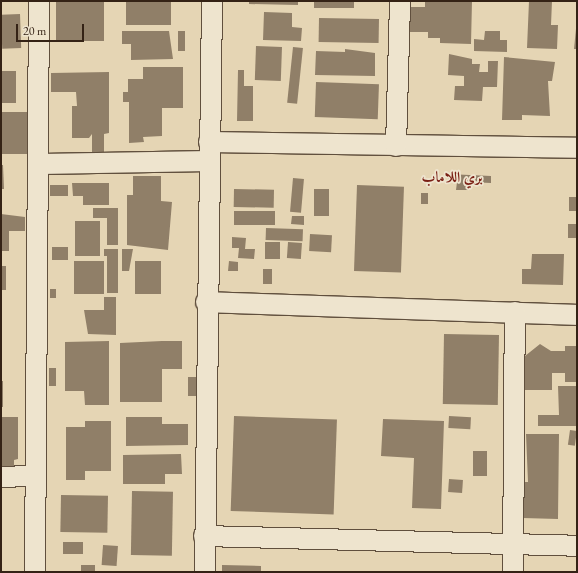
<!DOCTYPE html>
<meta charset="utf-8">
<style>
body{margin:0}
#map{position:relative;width:578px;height:573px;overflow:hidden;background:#e5d5b4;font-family:"EB Garamond",Amiri,serif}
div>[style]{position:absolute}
.building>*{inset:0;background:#907f68;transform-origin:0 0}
.roads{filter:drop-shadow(1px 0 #604f3d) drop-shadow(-1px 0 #604f3d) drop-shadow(0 1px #604f3d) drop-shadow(0 -1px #604f3d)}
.street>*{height:20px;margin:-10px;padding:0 10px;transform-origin:10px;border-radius:10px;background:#eee4ce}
span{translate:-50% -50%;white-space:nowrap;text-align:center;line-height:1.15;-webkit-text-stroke:3.5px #eee4ce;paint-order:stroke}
.neighbourhood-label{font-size:15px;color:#7a1f14;font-weight:700}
.frame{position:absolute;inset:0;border:2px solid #342215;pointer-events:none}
.scale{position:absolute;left:16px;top:24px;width:68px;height:18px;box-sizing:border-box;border:2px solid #342215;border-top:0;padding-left:5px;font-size:12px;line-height:14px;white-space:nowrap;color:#342215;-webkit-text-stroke:3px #eee4ce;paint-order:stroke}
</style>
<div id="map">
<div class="building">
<i style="left:56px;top:1px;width:48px;height:40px"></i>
<i style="left:126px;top:1px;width:45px;height:24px"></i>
<i style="clip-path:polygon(249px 1px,298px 1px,298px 5px,249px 4px)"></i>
<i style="left:314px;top:1px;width:40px;height:7px"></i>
<i style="clip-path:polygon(425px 1px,472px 1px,471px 44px,440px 43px,440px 38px,428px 38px,428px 32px,410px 32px,410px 7px,425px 7px)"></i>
<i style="clip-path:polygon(529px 1px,552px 1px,551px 25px,558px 25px,557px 49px,527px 48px)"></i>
<i style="clip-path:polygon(264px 12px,292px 13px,292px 27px,302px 28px,301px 41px,263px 40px)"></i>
<i style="left:20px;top:14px;width:34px;height:19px;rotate:88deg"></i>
<i style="left:319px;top:18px;width:60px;height:24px;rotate:1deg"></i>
<i style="clip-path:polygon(577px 19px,577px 49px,574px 49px)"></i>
<i style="clip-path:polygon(122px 31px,169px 31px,173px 59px,131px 60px,131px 44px,122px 44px)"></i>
<i style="left:178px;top:31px;width:7px;height:20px"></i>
<i style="clip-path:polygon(485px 31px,500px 31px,500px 40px,507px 40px,507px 52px,474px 51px,474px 39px,484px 40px)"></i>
<i style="left:256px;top:46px;width:26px;height:34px;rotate:2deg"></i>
<i style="left:293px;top:47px;width:10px;height:56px;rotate:6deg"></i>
<i style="clip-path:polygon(345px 49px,375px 53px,375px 76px,315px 75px,316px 51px,345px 52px)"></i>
<i style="clip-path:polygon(449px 54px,472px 59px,472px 64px,480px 64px,479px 72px,488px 72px,488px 61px,498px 61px,497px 87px,483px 87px,482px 101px,454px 100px,455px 86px,464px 86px,464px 76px,448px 75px)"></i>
<i style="clip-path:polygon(504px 57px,555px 62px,552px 81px,548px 81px,550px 116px,522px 115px,522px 120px,502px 120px)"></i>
<i style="clip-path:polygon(143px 67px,183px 67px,183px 108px,162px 108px,162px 136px,143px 137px,144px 142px,129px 143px,129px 102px,123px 102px,123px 92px,128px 92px,128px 79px,143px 79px)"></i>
<i style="clip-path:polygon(238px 70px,244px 70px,244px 86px,253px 86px,253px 121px,237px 121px)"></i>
<i style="left:1px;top:71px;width:15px;height:32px"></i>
<i style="clip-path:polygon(109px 72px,109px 133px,104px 134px,104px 152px,92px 152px,92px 134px,89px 138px,72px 138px,72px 106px,77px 106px,76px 92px,51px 92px,51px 73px)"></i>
<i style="left:316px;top:82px;width:63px;height:35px;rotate:2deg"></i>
<i style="left:1px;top:112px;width:29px;height:42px"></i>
<i style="clip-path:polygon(1px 165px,3px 165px,4px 189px,1px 189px)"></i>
<i style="clip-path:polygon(448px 174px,491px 176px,491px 183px,469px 182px,469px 190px,456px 190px,457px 182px,448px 182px)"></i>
<i style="clip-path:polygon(133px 176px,161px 176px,161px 201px,172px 202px,168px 250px,127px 245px,127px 195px,133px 195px)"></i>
<i style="left:293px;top:178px;width:11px;height:34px;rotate:5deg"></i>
<i style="clip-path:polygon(72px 183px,109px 183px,109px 205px,83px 205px,83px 196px,73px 196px)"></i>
<i style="left:50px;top:185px;width:18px;height:11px"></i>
<i style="left:357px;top:185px;width:47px;height:86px;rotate:2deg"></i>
<i style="left:234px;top:189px;width:40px;height:18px;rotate:1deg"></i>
<i style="left:314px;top:189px;width:15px;height:27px"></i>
<i style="left:421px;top:193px;width:7px;height:11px"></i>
<i style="left:569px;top:197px;width:8px;height:14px"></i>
<i style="clip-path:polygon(93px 208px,118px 208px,118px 245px,107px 245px,107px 218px,93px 218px)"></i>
<i style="left:234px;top:211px;width:41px;height:14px"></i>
<i style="clip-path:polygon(1px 214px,25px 217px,25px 231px,9px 231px,9px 251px,1px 251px)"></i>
<i style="clip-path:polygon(292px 216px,304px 216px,304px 225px,291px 224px)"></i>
<i style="left:75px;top:221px;width:25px;height:35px"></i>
<i style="left:568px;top:224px;width:9px;height:14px"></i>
<i style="left:266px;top:228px;width:37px;height:12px;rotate:2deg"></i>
<i style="left:310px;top:234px;width:22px;height:17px;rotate:3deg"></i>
<i style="clip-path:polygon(232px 237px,246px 238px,245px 249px,255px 249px,254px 259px,238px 258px,239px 248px,232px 248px)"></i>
<i style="left:265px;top:242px;width:15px;height:17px"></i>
<i style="left:288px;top:242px;width:14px;height:16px;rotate:4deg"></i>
<i style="left:52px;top:247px;width:16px;height:13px"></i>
<i style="clip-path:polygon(104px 249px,118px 249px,118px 293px,107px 293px,107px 256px,104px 256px)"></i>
<i style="clip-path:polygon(122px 249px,133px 249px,129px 271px,122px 271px)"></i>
<i style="clip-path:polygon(532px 254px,564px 254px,563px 285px,522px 284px,522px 269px,531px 269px)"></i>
<i style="left:74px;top:261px;width:30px;height:33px"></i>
<i style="left:135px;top:261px;width:26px;height:33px"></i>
<i style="clip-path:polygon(229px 261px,238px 262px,238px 271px,228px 271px)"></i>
<i style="left:1px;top:266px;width:5px;height:24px"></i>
<i style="left:263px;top:269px;width:9px;height:15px"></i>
<i style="left:50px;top:289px;width:6px;height:9px"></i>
<i style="clip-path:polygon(104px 297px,116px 297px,116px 335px,88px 334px,84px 310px,104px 310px)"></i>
<i style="left:444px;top:334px;width:55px;height:70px;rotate:1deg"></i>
<i style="clip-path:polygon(109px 341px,109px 405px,85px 405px,84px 391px,65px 391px,65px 342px)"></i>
<i style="clip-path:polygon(162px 341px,182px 341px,182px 369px,162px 369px,162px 402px,120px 402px,120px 343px)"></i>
<i style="clip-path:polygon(540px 344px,551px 351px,565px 351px,565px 346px,577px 346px,577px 382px,565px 382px,565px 373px,552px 373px,552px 390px,525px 390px,525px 356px)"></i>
<i style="left:49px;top:368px;width:7px;height:18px"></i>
<i style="left:188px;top:377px;width:8px;height:19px"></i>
<i style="left:1px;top:381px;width:2px;height:26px"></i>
<i style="clip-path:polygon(558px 386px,577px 386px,577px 426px,538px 426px,538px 415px,559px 415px)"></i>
<i style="left:234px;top:416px;width:103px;height:95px;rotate:2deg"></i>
<i style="left:449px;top:416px;width:22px;height:12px;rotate:3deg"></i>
<i style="clip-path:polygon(1px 417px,18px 417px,18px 459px,14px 460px,14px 466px,1px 466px)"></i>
<i style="clip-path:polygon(126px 417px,162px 417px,162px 424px,188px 424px,188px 445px,126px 446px)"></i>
<i style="clip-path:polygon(383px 419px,444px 421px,441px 509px,412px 508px,414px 458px,381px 456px)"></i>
<i style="clip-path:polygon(85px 421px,111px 421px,111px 471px,85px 471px,85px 480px,66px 480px,66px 427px,85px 427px)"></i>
<i style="left:570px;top:430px;width:7px;height:15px;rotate:8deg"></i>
<i style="clip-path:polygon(526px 434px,559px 434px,558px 519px,523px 518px,524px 482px,528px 482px)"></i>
<i style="left:473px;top:451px;width:14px;height:25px"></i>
<i style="clip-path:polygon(181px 454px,182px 474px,165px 474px,165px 484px,123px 484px,123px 455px)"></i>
<i style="left:449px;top:479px;width:14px;height:13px;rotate:4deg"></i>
<i style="left:132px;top:491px;width:41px;height:64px;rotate:1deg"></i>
<i style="left:61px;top:495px;width:47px;height:37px;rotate:1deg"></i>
<i style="left:63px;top:542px;width:20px;height:12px"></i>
<i style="left:103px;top:545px;width:15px;height:20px;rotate:4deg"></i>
<i style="left:81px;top:565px;width:14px;height:7px"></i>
<i style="clip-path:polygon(222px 565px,261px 566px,261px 572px,222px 572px)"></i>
</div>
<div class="roads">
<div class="street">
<i style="left:209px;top:142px;width:368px;rotate:0.9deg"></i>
<i style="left:396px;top:146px;width:145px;rotate:-88.4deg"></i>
<i style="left:41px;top:164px;width:168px;rotate:-1deg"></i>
<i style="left:206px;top:302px;width:371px;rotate:2deg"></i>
<i style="left:1px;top:477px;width:32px;rotate:-2deg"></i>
<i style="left:204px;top:536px;width:373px;rotate:1.5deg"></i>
<i style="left:35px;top:572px;width:571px;rotate:-89.6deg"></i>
<i style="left:205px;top:572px;width:571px;rotate:-89.3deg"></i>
<i style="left:513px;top:572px;width:260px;rotate:-89.6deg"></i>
</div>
</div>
<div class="neighbourhood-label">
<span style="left:452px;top:177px">بري اللاماب</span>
</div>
<div class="frame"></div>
<div class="scale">20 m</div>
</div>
